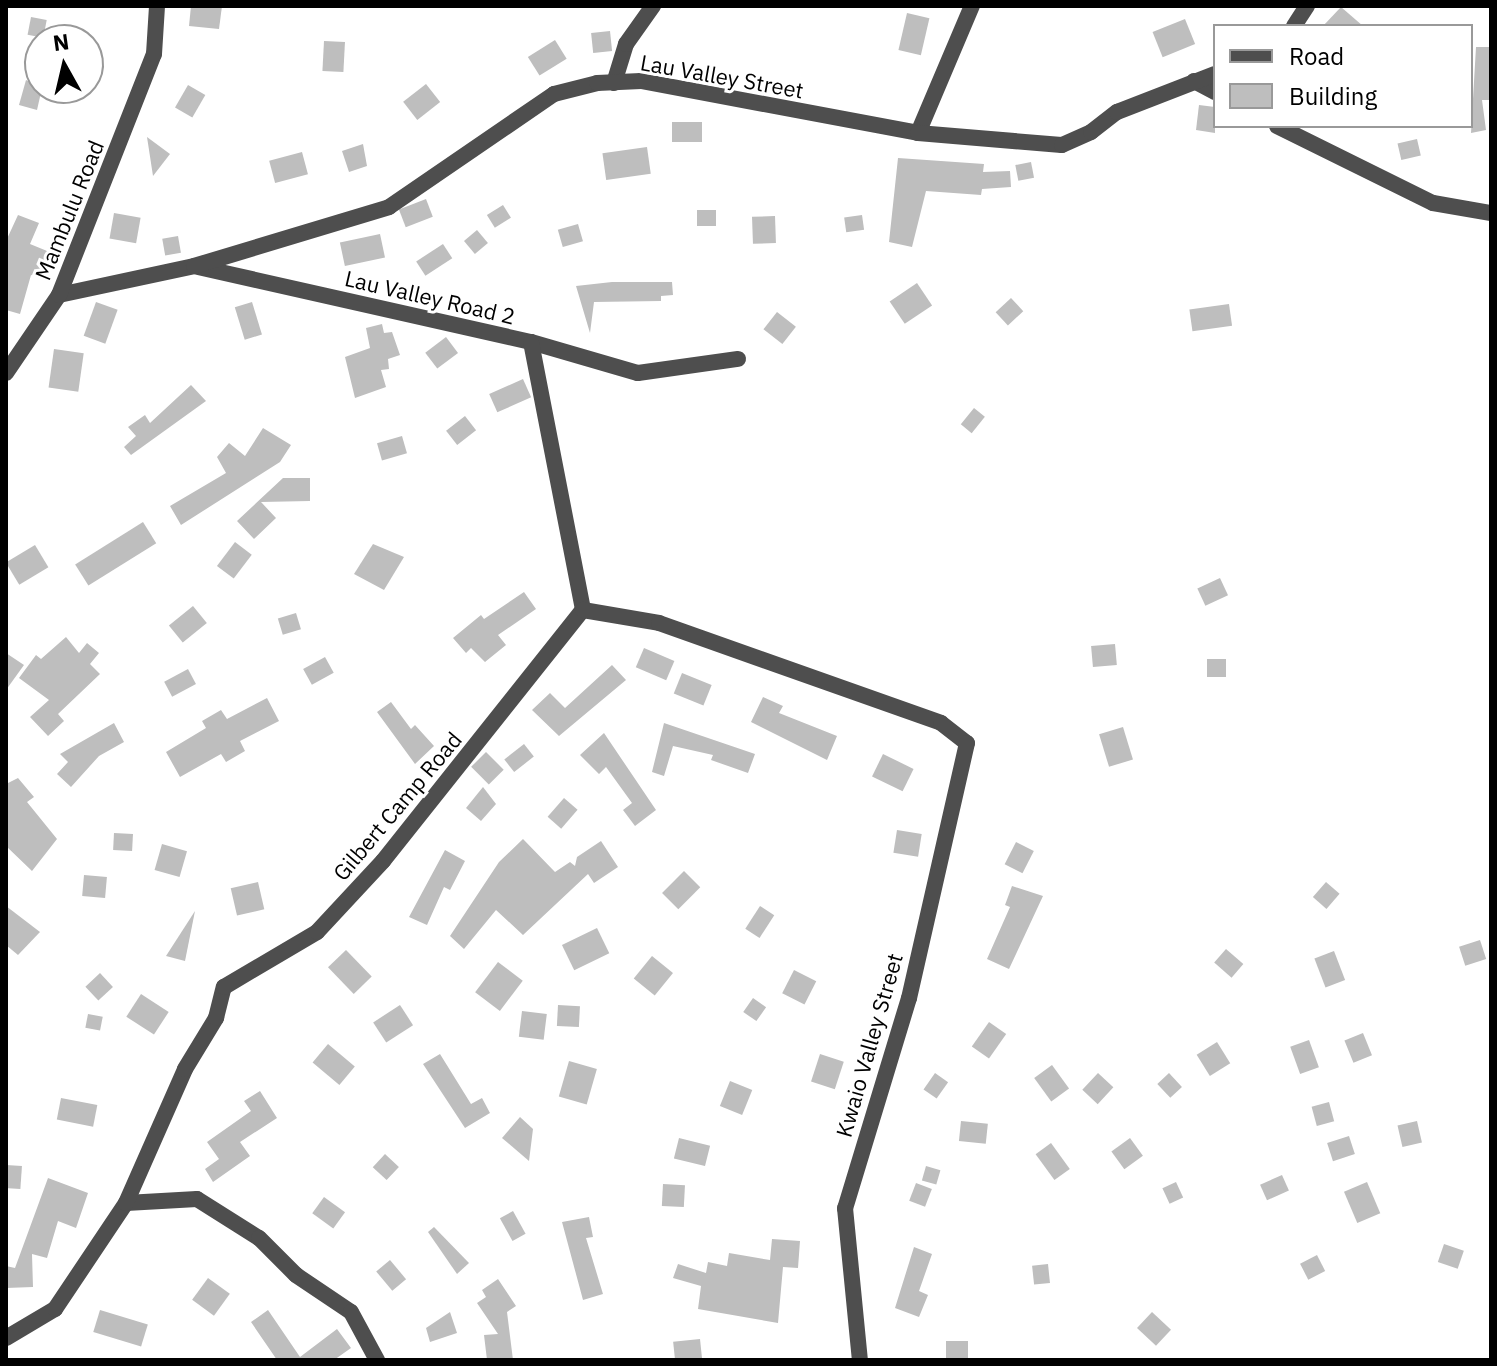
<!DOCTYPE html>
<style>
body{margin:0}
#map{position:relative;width:1497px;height:1366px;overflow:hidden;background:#fff;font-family:"IBM Plex Sans",sans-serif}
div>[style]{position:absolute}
.building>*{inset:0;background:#bebebe;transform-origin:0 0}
.minor>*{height:16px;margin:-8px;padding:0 8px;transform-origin:8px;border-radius:8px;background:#4e4e4e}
span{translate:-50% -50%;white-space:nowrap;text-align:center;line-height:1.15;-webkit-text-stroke:6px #fff;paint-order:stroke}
.street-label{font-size:22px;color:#000}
.frame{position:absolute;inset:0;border:8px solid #000;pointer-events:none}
.legend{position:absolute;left:1213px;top:24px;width:260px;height:104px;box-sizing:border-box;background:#fff;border:2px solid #999;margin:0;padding:10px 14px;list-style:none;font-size:24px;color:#000}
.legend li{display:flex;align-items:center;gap:16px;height:40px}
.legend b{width:40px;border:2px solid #999}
.north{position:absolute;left:24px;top:24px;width:80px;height:80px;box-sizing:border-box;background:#fff;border:2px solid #999;border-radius:50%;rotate:352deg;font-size:22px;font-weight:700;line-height:32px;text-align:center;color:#000}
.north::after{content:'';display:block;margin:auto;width:28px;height:36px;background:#000;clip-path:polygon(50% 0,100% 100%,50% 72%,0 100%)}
</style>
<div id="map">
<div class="building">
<i style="clip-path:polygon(191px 6px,222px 6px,219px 29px,189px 26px)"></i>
<i style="clip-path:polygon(1341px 7px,1363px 26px,1323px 26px)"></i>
<i style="left:907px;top:13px;width:23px;height:38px;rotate:13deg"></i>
<i style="left:31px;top:17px;width:16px;height:18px;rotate:11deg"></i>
<i style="left:1185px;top:19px;width:27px;height:35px;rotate:68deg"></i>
<i style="left:610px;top:31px;width:20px;height:19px;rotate:84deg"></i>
<i style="left:555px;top:40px;width:22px;height:32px;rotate:58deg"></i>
<i style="left:324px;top:41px;width:21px;height:30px;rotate:3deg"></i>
<i style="clip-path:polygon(1476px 47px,1491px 47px,1491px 100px,1482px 100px,1486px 130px,1471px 133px)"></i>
<i style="clip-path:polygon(26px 80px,42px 88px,37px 110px,19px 105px)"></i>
<i style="left:426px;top:84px;width:23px;height:29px;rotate:52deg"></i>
<i style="left:188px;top:85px;width:20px;height:26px;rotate:30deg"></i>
<i style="clip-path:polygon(1199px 105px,1215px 107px,1215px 133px,1196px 130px)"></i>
<i style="left:672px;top:122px;width:30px;height:20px"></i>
<i style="clip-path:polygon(147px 137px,170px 154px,153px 176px)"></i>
<i style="left:1417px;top:139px;width:17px;height:20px;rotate:77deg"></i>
<i style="clip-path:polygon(363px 144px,367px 166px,349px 172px,342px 151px)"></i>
<i style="left:647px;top:147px;width:27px;height:45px;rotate:82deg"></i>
<i style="left:302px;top:152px;width:23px;height:34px;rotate:75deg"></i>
<i style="clip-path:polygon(898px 158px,984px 164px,983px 172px,1010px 171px,1011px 187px,982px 189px,981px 195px,926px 191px,912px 247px,889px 242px)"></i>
<i style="left:1031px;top:162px;width:16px;height:16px;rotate:79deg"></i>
<i style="left:426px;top:199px;width:19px;height:29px;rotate:69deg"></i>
<i style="left:503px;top:205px;width:15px;height:19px;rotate:58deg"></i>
<i style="left:697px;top:210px;width:19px;height:16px"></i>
<i style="left:114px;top:213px;width:27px;height:26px;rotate:10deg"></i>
<i style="clip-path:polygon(18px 215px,39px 223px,30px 244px,52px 253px,40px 278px,31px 275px,20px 314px,6px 310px,6px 241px)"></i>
<i style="left:862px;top:215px;width:15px;height:18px;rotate:82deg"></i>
<i style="left:775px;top:216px;width:27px;height:23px;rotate:88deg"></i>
<i style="left:578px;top:224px;width:18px;height:21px;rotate:74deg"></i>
<i style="left:477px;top:230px;width:17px;height:17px;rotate:50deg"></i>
<i style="left:380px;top:234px;width:24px;height:41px;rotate:78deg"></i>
<i style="left:178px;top:236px;width:17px;height:16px;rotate:80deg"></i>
<i style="left:443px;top:244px;width:17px;height:32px;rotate:57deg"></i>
<i style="clip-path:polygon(612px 282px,672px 282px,673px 295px,661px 296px,661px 301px,594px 302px,590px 333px,576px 286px)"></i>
<i style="left:917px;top:283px;width:27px;height:33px;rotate:56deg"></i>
<i style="left:1011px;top:298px;width:18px;height:21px;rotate:47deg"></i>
<i style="left:96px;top:302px;width:23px;height:36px;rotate:20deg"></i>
<i style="left:252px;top:302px;width:34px;height:18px;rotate:73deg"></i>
<i style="left:1229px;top:304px;width:22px;height:40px;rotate:82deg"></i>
<i style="left:777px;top:312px;width:24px;height:22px;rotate:38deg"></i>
<i style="clip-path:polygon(382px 324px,384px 333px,392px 332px,400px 355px,388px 359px,389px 369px,381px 370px,386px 387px,355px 398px,345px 357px,370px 348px,366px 328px)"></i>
<i style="left:446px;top:337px;width:20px;height:26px;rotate:53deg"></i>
<i style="left:54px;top:349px;width:30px;height:39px;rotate:8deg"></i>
<i style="left:523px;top:379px;width:20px;height:37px;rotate:66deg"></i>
<i style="clip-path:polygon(191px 385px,206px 401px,131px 455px,124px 447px,136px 436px,128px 427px,145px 415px,150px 423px)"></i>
<i style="left:974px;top:408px;width:14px;height:21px;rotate:39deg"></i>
<i style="left:465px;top:416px;width:18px;height:24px;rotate:52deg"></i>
<i style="clip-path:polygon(263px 428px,291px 445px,280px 462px,181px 525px,170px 506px,226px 473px,217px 457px,229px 443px,245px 456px)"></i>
<i style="left:402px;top:436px;width:18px;height:26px;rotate:74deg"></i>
<i style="clip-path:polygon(283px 478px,310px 478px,310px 501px,261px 502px,276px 518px,254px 539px,237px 521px)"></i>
<i style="left:143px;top:522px;width:25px;height:80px;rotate:58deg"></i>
<i style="left:235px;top:542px;width:21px;height:30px;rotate:37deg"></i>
<i style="clip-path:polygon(373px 544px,404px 557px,384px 590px,354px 574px)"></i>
<i style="left:35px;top:545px;width:26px;height:34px;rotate:59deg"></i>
<i style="left:1220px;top:578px;width:19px;height:25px;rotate:65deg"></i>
<i style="clip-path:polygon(524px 592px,536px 609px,498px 635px,506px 645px,485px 662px,471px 648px,466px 653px,453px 638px,481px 615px,484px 619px)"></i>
<i style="left:193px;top:606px;width:22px;height:31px;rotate:51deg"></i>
<i style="left:296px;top:613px;width:17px;height:19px;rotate:73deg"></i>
<i style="clip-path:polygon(66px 637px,79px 653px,87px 643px,99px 653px,90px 664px,100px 674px,58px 714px,64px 721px,48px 736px,30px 717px,49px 700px,19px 678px,36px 655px,41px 659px)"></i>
<i style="left:1115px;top:644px;width:21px;height:24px;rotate:85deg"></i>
<i style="left:644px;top:648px;width:33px;height:21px;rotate:23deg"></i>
<i style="clip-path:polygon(6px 653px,24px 665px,6px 690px)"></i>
<i style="left:325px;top:657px;width:18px;height:25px;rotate:61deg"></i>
<i style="left:1207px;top:659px;width:19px;height:18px"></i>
<i style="clip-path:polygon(612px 665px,626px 680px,559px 736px,532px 710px,550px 693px,565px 708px)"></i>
<i style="left:188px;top:669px;width:17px;height:27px;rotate:62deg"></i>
<i style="left:682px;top:673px;width:32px;height:22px;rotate:22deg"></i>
<i style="clip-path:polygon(763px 697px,783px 706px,779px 713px,837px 736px,827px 760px,751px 722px)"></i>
<i style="clip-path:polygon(267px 698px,279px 721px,240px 741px,245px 751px,226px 762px,221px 754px,180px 777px,166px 752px,206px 728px,202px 721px,221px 710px,227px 719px)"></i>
<i style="clip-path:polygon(391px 702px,411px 729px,415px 725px,434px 746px,415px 764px,377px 712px)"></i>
<i style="clip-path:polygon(114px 723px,124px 742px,99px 756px,71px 787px,57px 774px,68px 762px,60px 754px)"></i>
<i style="clip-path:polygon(664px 723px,755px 754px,748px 773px,711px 760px,713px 755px,673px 746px,664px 776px,652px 772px)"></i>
<i style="left:1123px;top:727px;width:34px;height:25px;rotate:73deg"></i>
<i style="clip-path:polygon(604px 733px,656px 810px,635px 826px,623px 810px,632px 803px,606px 767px,599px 774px,580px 755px)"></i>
<i style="left:524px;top:744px;width:16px;height:25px;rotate:52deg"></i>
<i style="left:486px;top:752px;width:25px;height:21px;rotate:45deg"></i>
<i style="left:883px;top:754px;width:34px;height:25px;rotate:26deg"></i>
<i style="clip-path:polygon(18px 778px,34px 797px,27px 802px,57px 839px,32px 871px,6px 846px,6px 784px)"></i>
<i style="clip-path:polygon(483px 787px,496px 804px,481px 821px,466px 808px)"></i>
<i style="left:564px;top:798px;width:18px;height:25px;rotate:41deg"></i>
<i style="left:897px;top:830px;width:25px;height:23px;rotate:9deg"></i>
<i style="left:114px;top:833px;width:19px;height:17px;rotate:3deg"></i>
<i style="clip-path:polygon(523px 839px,555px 872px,570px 862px,575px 866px,577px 857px,601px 841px,618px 867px,594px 883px,588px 874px,523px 935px,496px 910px,464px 949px,450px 936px,499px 862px)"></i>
<i style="left:1016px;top:842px;width:20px;height:25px;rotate:27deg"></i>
<i style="left:162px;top:844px;width:26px;height:27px;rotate:16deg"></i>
<i style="clip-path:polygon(445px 850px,465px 861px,450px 890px,444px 887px,427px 925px,409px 917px)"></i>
<i style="left:684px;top:871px;width:23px;height:31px;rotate:45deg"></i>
<i style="left:84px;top:875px;width:23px;height:21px;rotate:5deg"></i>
<i style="left:258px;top:882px;width:28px;height:28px;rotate:77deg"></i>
<i style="left:1326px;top:882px;width:18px;height:20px;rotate:41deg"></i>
<i style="clip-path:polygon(1012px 886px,1043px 896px,1009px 969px,987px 959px,1010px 907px,1005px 905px)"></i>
<i style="clip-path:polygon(6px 906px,40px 932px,18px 955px,6px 945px)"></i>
<i style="left:760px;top:906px;width:17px;height:27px;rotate:33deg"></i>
<i style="clip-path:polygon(195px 911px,185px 961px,166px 956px)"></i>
<i style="left:597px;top:928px;width:28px;height:39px;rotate:64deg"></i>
<i style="left:1480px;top:940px;width:20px;height:22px;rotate:72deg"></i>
<i style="left:1226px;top:949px;width:23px;height:18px;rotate:41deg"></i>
<i style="left:346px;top:950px;width:37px;height:25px;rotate:46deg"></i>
<i style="left:1334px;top:951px;width:31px;height:21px;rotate:69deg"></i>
<i style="left:652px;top:956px;width:27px;height:29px;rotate:39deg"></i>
<i style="left:498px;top:962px;width:31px;height:38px;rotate:37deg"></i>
<i style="left:794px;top:970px;width:25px;height:26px;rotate:27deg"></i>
<i style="left:100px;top:973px;width:19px;height:20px;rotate:47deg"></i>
<i style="left:141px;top:994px;width:33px;height:27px;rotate:33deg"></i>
<i style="left:753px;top:998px;width:16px;height:17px;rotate:35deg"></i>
<i style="left:400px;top:1005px;width:24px;height:32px;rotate:57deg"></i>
<i style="left:558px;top:1005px;width:22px;height:21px;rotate:3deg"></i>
<i style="left:522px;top:1011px;width:25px;height:26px;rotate:7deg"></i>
<i style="left:88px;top:1014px;width:15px;height:14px;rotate:11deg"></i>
<i style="left:989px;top:1022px;width:21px;height:30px;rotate:35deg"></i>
<i style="left:1363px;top:1033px;width:24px;height:20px;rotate:68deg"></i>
<i style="left:1309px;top:1040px;width:29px;height:20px;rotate:70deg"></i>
<i style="left:1217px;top:1042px;width:25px;height:24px;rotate:58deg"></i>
<i style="left:328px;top:1044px;width:35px;height:24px;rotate:40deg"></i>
<i style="clip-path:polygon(440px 1054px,471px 1104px,482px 1098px,490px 1113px,465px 1128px,423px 1064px)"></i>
<i style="left:820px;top:1054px;width:25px;height:29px;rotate:18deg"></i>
<i style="left:569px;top:1061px;width:29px;height:37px;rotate:16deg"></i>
<i style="left:1052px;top:1065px;width:29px;height:22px;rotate:54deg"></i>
<i style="left:935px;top:1073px;width:16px;height:20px;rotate:35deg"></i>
<i style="left:1098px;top:1073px;width:21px;height:23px;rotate:43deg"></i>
<i style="left:1169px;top:1073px;width:19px;height:16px;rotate:47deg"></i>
<i style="left:730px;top:1081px;width:24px;height:27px;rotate:22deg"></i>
<i style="clip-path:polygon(260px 1091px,277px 1118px,240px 1142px,250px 1156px,213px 1182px,205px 1169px,219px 1159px,207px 1142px,251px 1111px,244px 1101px)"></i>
<i style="left:61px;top:1098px;width:37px;height:22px;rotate:11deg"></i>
<i style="left:1329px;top:1102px;width:20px;height:18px;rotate:75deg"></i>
<i style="clip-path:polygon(520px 1117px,533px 1129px,529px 1161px,502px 1138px)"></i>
<i style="left:961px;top:1121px;width:27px;height:20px;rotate:6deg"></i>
<i style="left:1417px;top:1121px;width:22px;height:20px;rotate:77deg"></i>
<i style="left:1349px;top:1136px;width:19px;height:23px;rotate:72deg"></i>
<i style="left:679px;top:1138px;width:32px;height:21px;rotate:14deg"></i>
<i style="left:1130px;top:1138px;width:22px;height:23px;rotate:54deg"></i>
<i style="left:1051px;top:1143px;width:32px;height:19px;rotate:54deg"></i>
<i style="left:385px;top:1154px;width:19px;height:18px;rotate:43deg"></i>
<i style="left:6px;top:1165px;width:16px;height:23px;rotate:4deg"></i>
<i style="left:926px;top:1166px;width:15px;height:15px;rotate:16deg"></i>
<i style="left:1282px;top:1175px;width:17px;height:24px;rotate:66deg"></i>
<i style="clip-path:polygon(48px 1178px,88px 1193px,76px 1228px,58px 1221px,47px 1258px,32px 1254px,33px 1287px,6px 1288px,6px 1266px,15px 1268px)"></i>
<i style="left:1176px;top:1182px;width:17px;height:15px;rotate:65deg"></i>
<i style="left:1367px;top:1182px;width:34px;height:25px;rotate:67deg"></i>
<i style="left:916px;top:1183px;width:17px;height:19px;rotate:21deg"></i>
<i style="left:663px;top:1184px;width:22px;height:22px;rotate:3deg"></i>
<i style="left:324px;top:1197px;width:26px;height:20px;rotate:36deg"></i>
<i style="left:513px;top:1211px;width:26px;height:15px;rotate:61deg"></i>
<i style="clip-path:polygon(589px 1217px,593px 1237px,586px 1238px,603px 1294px,583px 1300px,562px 1222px)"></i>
<i style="clip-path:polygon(434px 1227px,469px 1263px,457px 1274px,428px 1232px)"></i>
<i style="clip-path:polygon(772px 1239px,800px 1241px,798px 1268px,783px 1267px,778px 1323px,698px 1309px,701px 1286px,673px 1278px,678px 1264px,706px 1273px,708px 1262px,727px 1266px,729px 1253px,770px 1260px)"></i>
<i style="left:1444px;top:1244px;width:21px;height:19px;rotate:19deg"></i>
<i style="clip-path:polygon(914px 1247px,932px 1254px,919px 1291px,928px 1295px,919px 1317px,895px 1308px)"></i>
<i style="left:1317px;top:1255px;width:18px;height:19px;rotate:63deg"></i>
<i style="left:390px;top:1260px;width:25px;height:18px;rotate:50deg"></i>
<i style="left:1048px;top:1264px;width:19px;height:16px;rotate:84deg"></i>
<i style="left:208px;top:1278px;width:27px;height:27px;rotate:36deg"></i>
<i style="clip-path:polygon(498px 1279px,516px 1306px,507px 1312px,513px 1360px,487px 1360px,484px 1335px,498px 1334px,477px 1303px,486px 1297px,482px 1290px)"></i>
<i style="left:100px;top:1310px;width:50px;height:23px;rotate:17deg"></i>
<i style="clip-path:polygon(268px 1310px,300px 1357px,337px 1329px,351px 1348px,334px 1360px,277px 1360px,251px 1322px)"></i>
<i style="clip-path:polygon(450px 1312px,457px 1333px,430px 1342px,426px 1328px)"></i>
<i style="left:1152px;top:1312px;width:26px;height:22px;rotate:43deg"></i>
<i style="left:700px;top:1339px;width:19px;height:27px;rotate:84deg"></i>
<i style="left:968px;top:1341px;width:19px;height:22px;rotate:90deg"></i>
</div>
<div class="minor">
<i style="left:1294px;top:26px;width:24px;rotate:-57deg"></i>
<i style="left:1194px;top:81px;width:24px;rotate:28deg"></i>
<i style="left:614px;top:83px;width:41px;rotate:-72.9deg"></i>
<i style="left:626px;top:44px;width:47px;rotate:-54.6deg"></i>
<i style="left:1277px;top:126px;width:174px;rotate:26.3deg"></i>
<i style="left:1433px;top:203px;width:59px;rotate:9.8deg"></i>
<i style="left:918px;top:133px;width:138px;rotate:-67deg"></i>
<i style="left:198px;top:267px;width:341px;rotate:12.7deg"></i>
<i style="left:531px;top:342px;width:111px;rotate:16.2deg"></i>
<i style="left:638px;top:373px;width:101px;rotate:-8deg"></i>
<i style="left:59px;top:295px;width:138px;rotate:-12.1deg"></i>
<i style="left:194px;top:266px;width:204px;rotate:-16.8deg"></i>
<i style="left:389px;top:207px;width:200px;rotate:-34.4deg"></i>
<i style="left:554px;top:94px;width:44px;rotate:-14.3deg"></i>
<i style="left:597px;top:83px;width:44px;rotate:-2.6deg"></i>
<i style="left:641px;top:81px;width:282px;rotate:10.6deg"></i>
<i style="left:918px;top:133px;width:144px;rotate:4.8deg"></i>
<i style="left:1062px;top:145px;width:32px;rotate:-24deg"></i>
<i style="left:1091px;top:132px;width:33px;rotate:-38deg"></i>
<i style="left:1117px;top:112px;width:105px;rotate:-21.2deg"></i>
<i style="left:531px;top:342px;width:273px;rotate:79deg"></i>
<i style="left:6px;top:373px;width:94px;rotate:-55.8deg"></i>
<i style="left:59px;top:295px;width:259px;rotate:-68.5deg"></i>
<i style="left:154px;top:54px;width:48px;rotate:-86.4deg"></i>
<i style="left:126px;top:1203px;width:71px;rotate:-3.2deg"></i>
<i style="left:197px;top:1199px;width:73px;rotate:32.2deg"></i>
<i style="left:259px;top:1238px;width:52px;rotate:45deg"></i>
<i style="left:296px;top:1275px;width:66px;rotate:33.9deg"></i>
<i style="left:351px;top:1312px;width:55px;rotate:61.6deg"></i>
<i style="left:6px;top:1338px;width:57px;rotate:-30.6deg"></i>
<i style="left:55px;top:1309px;width:128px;rotate:-56.2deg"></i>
<i style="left:126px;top:1203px;width:146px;rotate:-66.2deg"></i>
<i style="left:185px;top:1069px;width:60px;rotate:-58.7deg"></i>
<i style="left:216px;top:1018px;width:32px;rotate:-76deg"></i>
<i style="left:224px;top:987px;width:108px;rotate:-30.6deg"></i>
<i style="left:317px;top:932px;width:97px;rotate:-47.1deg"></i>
<i style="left:383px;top:861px;width:321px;rotate:-51.5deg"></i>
<i style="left:583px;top:610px;width:77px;rotate:9.7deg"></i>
<i style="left:659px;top:623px;width:299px;rotate:19.5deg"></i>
<i style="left:941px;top:723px;width:33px;rotate:38deg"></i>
<i style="left:967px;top:743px;width:262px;rotate:102.8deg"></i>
<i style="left:909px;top:998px;width:220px;rotate:106.9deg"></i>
<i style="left:845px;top:1208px;width:153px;rotate:84.4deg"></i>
</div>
<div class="street-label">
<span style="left:722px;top:76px;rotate:10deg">Lau Valley Street</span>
<span style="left:69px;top:210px;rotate:-68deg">Mambulu Road</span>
<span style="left:430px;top:297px;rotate:13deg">Lau Valley Road 2</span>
<span style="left:397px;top:806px;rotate:-50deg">Gilbert Camp Road</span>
<span style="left:869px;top:1045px;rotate:-74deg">Kwaio Valley Street</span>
</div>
<div class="frame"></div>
<ul class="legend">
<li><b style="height:10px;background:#4e4e4e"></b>Road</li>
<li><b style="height:22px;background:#bebebe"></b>Building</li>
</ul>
<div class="north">N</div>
</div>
